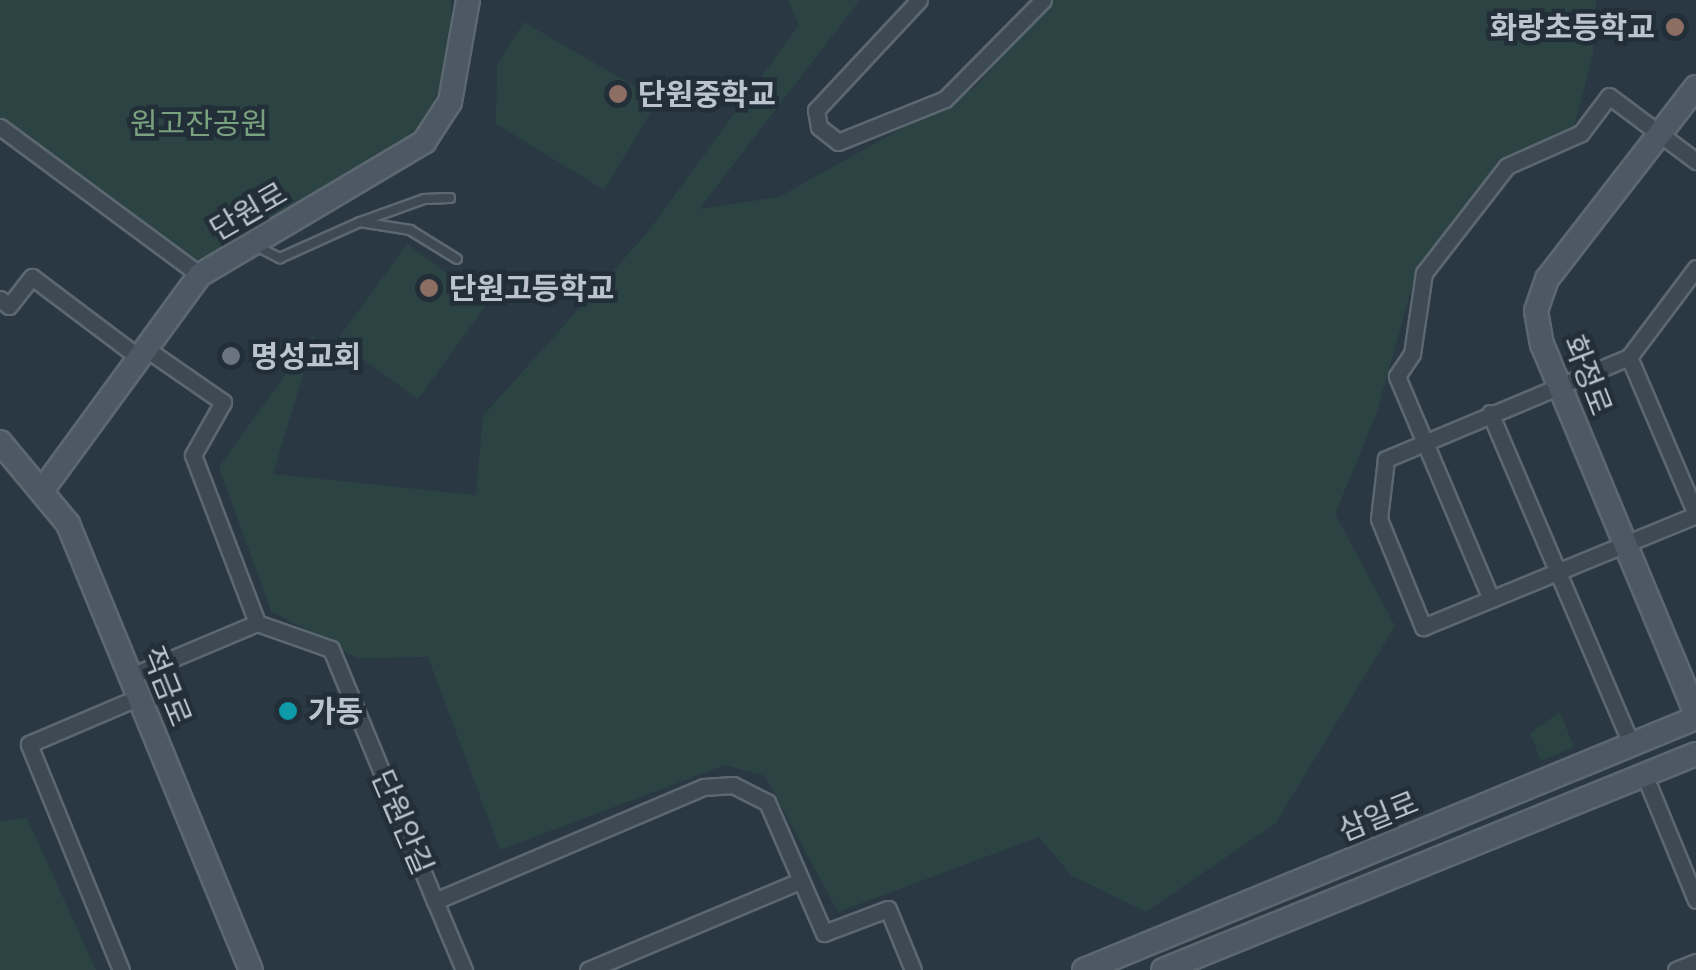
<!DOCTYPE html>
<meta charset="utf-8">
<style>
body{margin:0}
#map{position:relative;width:1696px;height:970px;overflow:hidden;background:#293843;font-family:"PT Sans","Noto Sans KR",sans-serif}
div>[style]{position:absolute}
.green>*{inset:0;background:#2b4443;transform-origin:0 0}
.roads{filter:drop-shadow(2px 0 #5c6770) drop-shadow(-2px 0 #5c6770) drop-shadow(0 2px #5c6770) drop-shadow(0 -2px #5c6770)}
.lane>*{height:8px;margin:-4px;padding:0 4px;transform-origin:4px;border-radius:4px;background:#3d4953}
.street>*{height:15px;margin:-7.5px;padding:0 7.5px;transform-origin:7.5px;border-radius:7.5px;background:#3d4953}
.secondary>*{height:22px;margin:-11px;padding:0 11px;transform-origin:11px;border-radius:11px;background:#4c5965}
.dots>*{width:28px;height:28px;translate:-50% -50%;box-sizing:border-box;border:5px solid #222e38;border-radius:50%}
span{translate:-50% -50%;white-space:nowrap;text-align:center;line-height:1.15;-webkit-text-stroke:9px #222e38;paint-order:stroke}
.poi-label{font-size:30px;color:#bbc4cc;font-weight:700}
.right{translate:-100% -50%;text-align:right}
.left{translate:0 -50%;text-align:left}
.park-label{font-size:30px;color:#7aa17e}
.street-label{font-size:30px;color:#bbc4cc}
</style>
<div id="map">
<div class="green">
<i style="clip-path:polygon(0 0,451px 0,452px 55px,426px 122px,412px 135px,214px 256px,181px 263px,0 123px)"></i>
<i style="clip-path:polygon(788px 0,860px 0,699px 209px,779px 197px,974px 88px,1052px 0,1596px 0,1593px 55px,1574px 127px,1506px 160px,1413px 283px,1377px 412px,1335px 514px,1395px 626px,1276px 823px,1146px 912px,1071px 875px,1039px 837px,838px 912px,765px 776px,725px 765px,500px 850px,428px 657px,357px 658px,271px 611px,219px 467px,316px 332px,273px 474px,476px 495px,483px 416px,647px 233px,799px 25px)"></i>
<i style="clip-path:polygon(524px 22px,658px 100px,604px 190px,496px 124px,497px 65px)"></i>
<i style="left:407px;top:244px;width:100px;height:119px;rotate:36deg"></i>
<i style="clip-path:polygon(1560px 712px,1574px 747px,1541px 761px,1530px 733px)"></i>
<i style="clip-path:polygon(27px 818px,96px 970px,0 970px,0 821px)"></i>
</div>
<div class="roads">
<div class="lane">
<i style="left:363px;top:221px;width:65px;rotate:-19.8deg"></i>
<i style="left:424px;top:199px;width:26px;rotate:-2deg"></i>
<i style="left:258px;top:247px;width:25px;rotate:27deg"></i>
<i style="left:280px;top:258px;width:88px;rotate:-24.2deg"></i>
<i style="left:360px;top:222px;width:51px;rotate:9.1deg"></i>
<i style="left:410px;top:230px;width:55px;rotate:31.7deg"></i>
</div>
<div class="street">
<i style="left:919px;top:0;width:151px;rotate:133.1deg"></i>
<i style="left:816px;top:110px;width:17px;rotate:80deg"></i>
<i style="left:819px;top:127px;width:24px;rotate:38deg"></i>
<i style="left:838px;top:142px;width:115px;rotate:-21.9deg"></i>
<i style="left:945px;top:99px;width:139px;rotate:-45.3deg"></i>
<i style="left:0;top:127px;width:249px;rotate:36.5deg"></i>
<i style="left:1696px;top:268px;width:111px;rotate:127deg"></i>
<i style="left:1629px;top:357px;width:171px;rotate:66.9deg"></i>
<i style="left:0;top:299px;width:11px;rotate:38deg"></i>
<i style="left:9px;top:306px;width:37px;rotate:-52deg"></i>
<i style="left:32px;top:277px;width:133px;rotate:37deg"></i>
<i style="left:145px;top:348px;width:95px;rotate:34.7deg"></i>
<i style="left:223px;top:402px;width:61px;rotate:119.5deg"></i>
<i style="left:193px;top:455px;width:180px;rotate:69.1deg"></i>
<i style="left:257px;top:623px;width:78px;rotate:19.4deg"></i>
<i style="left:331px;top:649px;width:273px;rotate:67.6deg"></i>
<i style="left:435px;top:901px;width:292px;rotate:-23deg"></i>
<i style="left:704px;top:787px;width:29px;rotate:-4deg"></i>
<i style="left:733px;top:785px;width:38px;rotate:27deg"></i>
<i style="left:767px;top:802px;width:143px;rotate:66.5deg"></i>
<i style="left:824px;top:933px;width:68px;rotate:-20.6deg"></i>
<i style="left:888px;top:909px;width:66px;rotate:67.7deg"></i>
<i style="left:1629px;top:357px;width:264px;rotate:157.2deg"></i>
<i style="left:1386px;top:459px;width:60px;rotate:96.7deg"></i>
<i style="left:1379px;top:519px;width:117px;rotate:67.8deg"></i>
<i style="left:1423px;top:627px;width:295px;rotate:-22.3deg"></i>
<i style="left:1490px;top:413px;width:360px;rotate:66.9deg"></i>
<i style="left:1491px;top:599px;width:242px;rotate:-112.9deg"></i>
<i style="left:1397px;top:376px;width:27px;rotate:-56deg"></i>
<i style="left:1412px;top:354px;width:82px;rotate:-81.6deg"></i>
<i style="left:1424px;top:273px;width:135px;rotate:-52.2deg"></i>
<i style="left:1507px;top:166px;width:81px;rotate:-24deg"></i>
<i style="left:1581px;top:133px;width:46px;rotate:-52.9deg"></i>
<i style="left:1609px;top:96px;width:109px;rotate:36.8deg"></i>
<i style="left:131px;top:676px;width:137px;rotate:-22.8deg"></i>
<i style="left:1644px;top:774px;width:136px;rotate:67.6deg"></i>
<i style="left:435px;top:901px;width:75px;rotate:67.2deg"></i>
<i style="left:121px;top:970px;width:244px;rotate:-112.2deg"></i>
<i style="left:29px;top:744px;width:120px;rotate:-23.1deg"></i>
<i style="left:588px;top:970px;width:230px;rotate:-22.8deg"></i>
<i style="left:1676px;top:970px;width:22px;rotate:-22deg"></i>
</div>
<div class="secondary">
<i style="left:1696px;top:87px;width:243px;rotate:127.8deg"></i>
<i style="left:1547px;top:279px;width:34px;rotate:109deg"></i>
<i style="left:1536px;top:311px;width:34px;rotate:80deg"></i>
<i style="left:1542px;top:344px;width:401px;rotate:67.4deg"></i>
<i style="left:0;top:442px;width:107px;rotate:50.3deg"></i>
<i style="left:68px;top:524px;width:482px;rotate:67.7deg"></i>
<i style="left:44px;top:488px;width:264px;rotate:-53.8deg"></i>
<i style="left:200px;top:275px;width:261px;rotate:-30.7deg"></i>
<i style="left:424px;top:142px;width:48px;rotate:-57deg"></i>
<i style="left:450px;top:102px;width:104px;rotate:-80deg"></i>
<i style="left:1084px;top:970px;width:662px;rotate:-22.38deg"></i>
<i style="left:1163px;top:970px;width:575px;rotate:-22.06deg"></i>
</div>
</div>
<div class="dots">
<i style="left:1675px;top:27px;background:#8d6e63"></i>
<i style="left:618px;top:94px;background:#8d6e63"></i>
<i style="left:429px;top:288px;background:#8d6e63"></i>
<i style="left:231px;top:356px;background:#6b7280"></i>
<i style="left:288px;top:711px;background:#0f9aa8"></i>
</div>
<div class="poi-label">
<span class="right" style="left:1655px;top:27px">화랑초등학교</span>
<span class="left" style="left:638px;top:94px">단원중학교</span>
<span class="left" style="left:449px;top:288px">단원고등학교</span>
<span class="left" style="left:251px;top:356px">명성교회</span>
<span class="left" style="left:308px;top:711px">가동</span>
</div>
<div class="park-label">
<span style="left:199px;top:123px">원고잔공원</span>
</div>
<div class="street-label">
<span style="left:248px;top:211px;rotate:-30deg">단원로</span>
<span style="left:1588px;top:375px;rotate:69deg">화정로</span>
<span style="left:167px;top:686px;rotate:68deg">적금로</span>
<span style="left:1378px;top:816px;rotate:-22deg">삼일로</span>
<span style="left:403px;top:822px;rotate:67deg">단원안길</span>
</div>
</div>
